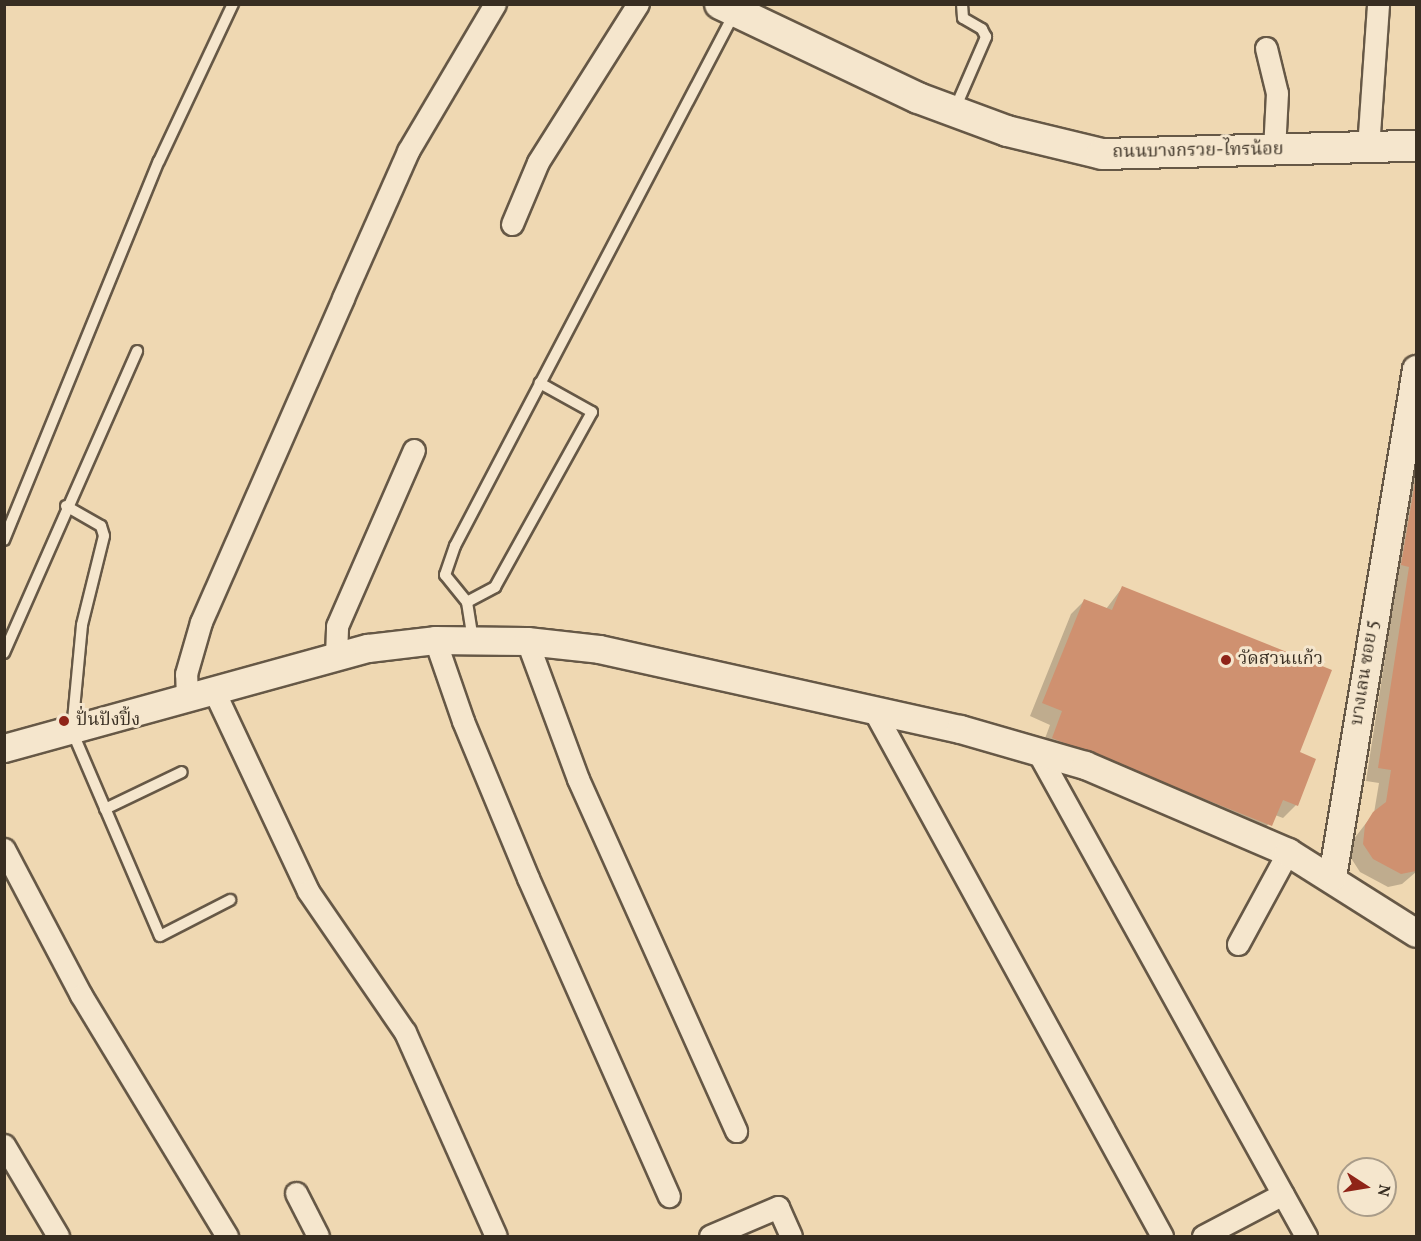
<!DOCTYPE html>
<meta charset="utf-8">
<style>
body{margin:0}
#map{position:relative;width:1421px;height:1241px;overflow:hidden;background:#efd8b2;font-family:Vollkorn,"Noto Serif Thai",serif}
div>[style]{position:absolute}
.shadow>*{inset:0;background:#0003}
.building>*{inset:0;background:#cf9170}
.roads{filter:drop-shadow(2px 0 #665846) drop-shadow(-2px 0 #665846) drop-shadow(0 2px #665846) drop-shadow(0 -2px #665846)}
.service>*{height:10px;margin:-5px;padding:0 5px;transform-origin:5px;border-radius:5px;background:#f5e6cd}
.minor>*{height:21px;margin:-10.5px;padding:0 10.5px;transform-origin:10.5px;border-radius:10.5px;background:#f5e6cd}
.tertiary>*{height:27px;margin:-13.5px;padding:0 13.5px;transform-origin:13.5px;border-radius:13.5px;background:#f5e6cd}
.secondary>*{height:30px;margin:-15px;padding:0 15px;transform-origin:15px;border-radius:15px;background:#f5e6cd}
.dots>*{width:16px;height:16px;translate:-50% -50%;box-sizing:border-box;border:3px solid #f5e6cd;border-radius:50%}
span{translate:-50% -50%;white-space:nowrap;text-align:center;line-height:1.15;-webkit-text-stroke:6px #f5e6cd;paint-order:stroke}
.street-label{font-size:18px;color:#382e22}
.poi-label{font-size:18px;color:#382e22}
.left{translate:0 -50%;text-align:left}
.frame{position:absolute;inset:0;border:6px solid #382e22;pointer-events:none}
.north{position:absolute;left:1337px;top:1157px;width:60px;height:60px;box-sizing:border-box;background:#f5e6cd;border:2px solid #a99c89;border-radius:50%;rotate:102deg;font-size:16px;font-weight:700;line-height:24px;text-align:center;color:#382e22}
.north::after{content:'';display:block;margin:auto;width:21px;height:27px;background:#8f2418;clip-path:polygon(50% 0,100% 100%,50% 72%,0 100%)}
</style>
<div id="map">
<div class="shadow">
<i style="clip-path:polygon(1416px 437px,1416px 872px,1402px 884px,1388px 887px,1360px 872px,1351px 858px,1353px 840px,1374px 813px,1379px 783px,1366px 781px,1397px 580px,1389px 578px)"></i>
<i style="clip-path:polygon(1122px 588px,1298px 753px,1296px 805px,1283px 818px,1275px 815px,1258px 838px,1040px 752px,1050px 725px,1030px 716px,1071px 614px,1084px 601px,1106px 609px)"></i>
</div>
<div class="building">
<i style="clip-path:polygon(1416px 476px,1416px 871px,1401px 874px,1373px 859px,1363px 844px,1365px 825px,1373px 812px,1386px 802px,1391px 770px,1378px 768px,1409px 567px,1401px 565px)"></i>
<i style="clip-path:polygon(1122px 586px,1332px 670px,1300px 752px,1316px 759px,1298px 806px,1283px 800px,1272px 826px,1052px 738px,1062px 711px,1042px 703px,1084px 599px,1112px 610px)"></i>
</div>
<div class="roads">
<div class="service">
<i style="left:954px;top:111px;width:81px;rotate:-66.6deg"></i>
<i style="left:986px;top:37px;width:9px;rotate:-117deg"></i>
<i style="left:982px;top:29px;width:22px;rotate:-150deg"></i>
<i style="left:963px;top:18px;width:14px;rotate:-94deg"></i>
<i style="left:66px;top:506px;width:40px;rotate:29.7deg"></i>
<i style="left:101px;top:526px;width:10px;rotate:73deg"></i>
<i style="left:104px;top:536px;width:92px;rotate:103.9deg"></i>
<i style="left:82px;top:625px;width:106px;rotate:95.4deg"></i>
<i style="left:72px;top:731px;width:223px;rotate:66.8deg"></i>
<i style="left:160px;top:936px;width:79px;rotate:-27.2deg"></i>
<i style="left:4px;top:540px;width:409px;rotate:-67.8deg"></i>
<i style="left:159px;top:161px;width:174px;rotate:-64.8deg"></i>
<i style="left:467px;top:602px;width:32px;rotate:-28deg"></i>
<i style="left:495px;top:587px;width:200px;rotate:-61deg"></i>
<i style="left:592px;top:412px;width:60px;rotate:-150.9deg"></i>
<i style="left:473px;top:640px;width:38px;rotate:-99deg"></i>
<i style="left:467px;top:602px;width:35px;rotate:-129deg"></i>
<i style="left:445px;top:575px;width:31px;rotate:-71deg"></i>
<i style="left:455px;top:546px;width:603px;rotate:-62.33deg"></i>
<i style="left:4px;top:653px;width:330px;rotate:-66.2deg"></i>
<i style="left:105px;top:809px;width:85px;rotate:-25.7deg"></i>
</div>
<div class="minor">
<i style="left:1266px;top:48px;width:46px;rotate:76.3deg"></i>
<i style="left:1277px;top:93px;width:57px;rotate:93deg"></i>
<i style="left:1368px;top:148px;width:144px;rotate:-86deg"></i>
<i style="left:512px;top:224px;width:67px;rotate:-67.2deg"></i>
<i style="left:538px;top:162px;width:187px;rotate:-57.7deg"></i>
<i style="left:435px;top:640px;width:86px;rotate:70.9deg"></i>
<i style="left:463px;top:721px;width:170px;rotate:67.5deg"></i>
<i style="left:528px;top:878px;width:348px;rotate:66.1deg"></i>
<i style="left:527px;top:641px;width:147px;rotate:69.7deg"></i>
<i style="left:578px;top:779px;width:386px;rotate:65.8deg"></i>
<i style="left:336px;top:657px;width:31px;rotate:-88deg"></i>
<i style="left:337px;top:626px;width:192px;rotate:-66.4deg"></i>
<i style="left:214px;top:691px;width:221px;rotate:64.8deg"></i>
<i style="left:308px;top:891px;width:171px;rotate:55.5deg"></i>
<i style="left:405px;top:1032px;width:223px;rotate:66deg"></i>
<i style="left:187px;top:698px;width:24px;rotate:-92deg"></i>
<i style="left:186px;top:674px;width:54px;rotate:-73.9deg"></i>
<i style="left:201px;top:622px;width:354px;rotate:-66.3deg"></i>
<i style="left:343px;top:298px;width:161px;rotate:-66.1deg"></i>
<i style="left:408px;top:151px;width:171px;rotate:-59.4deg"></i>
<i style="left:873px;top:709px;width:601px;rotate:61.26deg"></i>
<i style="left:1036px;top:749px;width:557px;rotate:61deg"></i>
<i style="left:4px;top:849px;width:165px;rotate:62.2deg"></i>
<i style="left:81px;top:995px;width:282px;rotate:58.8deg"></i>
<i style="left:1238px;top:944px;width:105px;rotate:-61.5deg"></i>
<i style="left:4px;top:1145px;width:106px;rotate:59.3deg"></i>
<i style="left:296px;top:1193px;width:48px;rotate:62.9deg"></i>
<i style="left:710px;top:1236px;width:74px;rotate:-23.1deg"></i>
<i style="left:778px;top:1207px;width:32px;rotate:66deg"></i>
<i style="left:1203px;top:1236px;width:90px;rotate:-27.7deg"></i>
</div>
<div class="tertiary">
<i style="left:4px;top:748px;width:377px;rotate:-15.4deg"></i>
<i style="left:368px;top:648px;width:67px;rotate:-6.8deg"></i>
<i style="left:435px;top:640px;width:92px;rotate:0.6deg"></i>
<i style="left:527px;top:641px;width:72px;rotate:6.3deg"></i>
<i style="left:599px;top:649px;width:370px;rotate:12.5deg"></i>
<i style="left:960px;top:729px;width:130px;rotate:16.1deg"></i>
<i style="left:1085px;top:765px;width:221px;rotate:23.2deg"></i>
<i style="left:1288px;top:852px;width:151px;rotate:32.3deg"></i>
<i style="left:1332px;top:877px;width:515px;rotate:-80.61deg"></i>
</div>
<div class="secondary">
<i style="left:720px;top:4px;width:219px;rotate:25.4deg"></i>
<i style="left:918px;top:98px;width:95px;rotate:20.3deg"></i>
<i style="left:1007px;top:131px;width:98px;rotate:13.6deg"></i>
<i style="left:1102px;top:154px;width:314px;rotate:-1.5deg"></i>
</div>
</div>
<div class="dots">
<i style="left:1226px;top:660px;background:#8f2418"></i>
<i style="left:64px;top:721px;background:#8f2418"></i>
</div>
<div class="street-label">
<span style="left:1198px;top:152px;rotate:-1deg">ถนนบางกรวย-ไทรน้อย</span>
<span style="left:1366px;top:673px;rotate:-81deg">บางเลน ซอย 5</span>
</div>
<div class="poi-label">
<span class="left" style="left:1238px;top:660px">วัดสวนแก้ว</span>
<span class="left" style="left:76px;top:721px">ปั่นปังปิ้ง</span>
</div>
<div class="frame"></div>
<div class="north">N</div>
</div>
